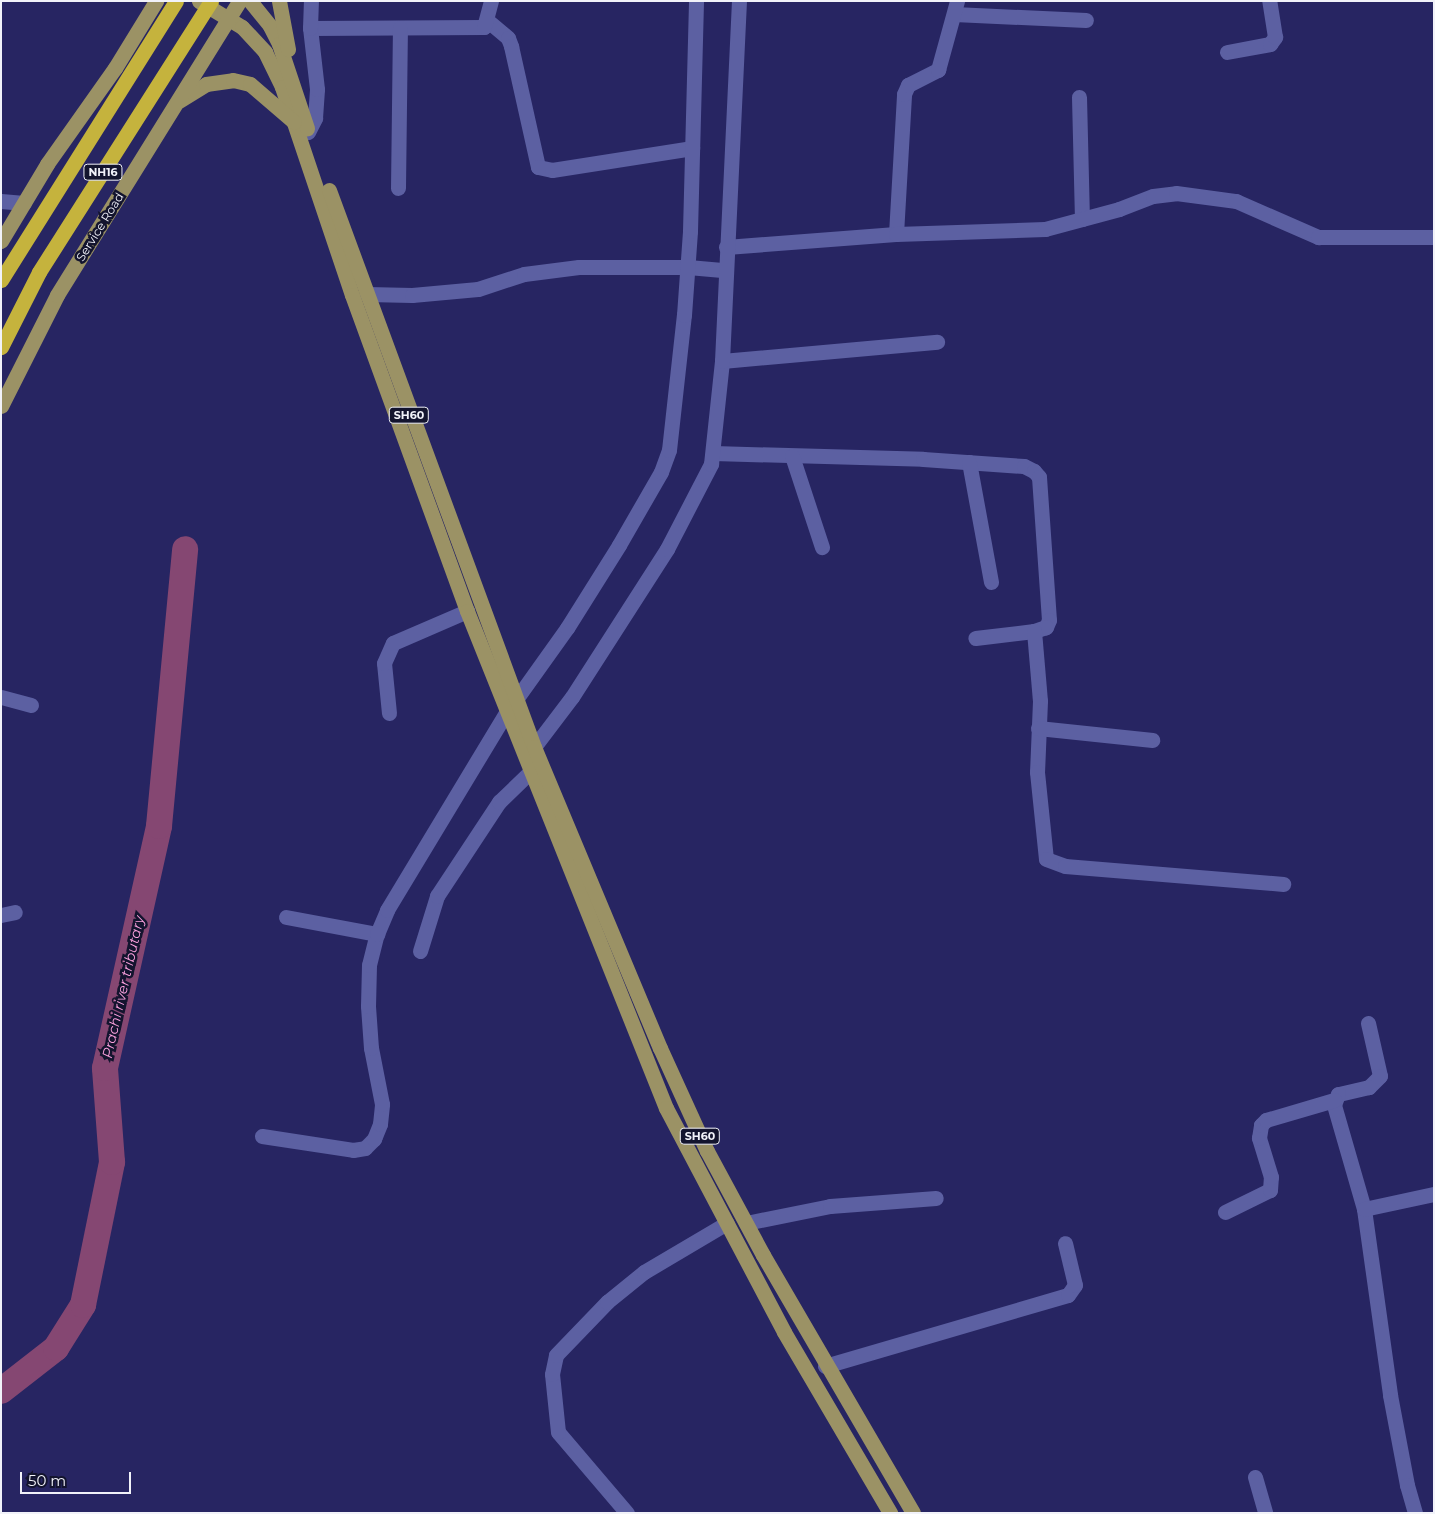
<!DOCTYPE html>
<style>
body{margin:0}
#map{position:relative;width:1435px;height:1514px;overflow:hidden;background:#272562;font-family:Montserrat,sans-serif}
div>[style]{position:absolute}
.river>*{height:26px;margin:-13px;padding:0 13px;transform-origin:13px;border-radius:13px;background:#854772}
.minor>*{height:15px;margin:-7.5px;padding:0 7.5px;transform-origin:7.5px;border-radius:7.5px;background:#5c60a2}
.major>*{height:15px;margin:-7.5px;padding:0 7.5px;transform-origin:7.5px;border-radius:7.5px;background:#9b9265}
.highway>*{height:15px;margin:-7.5px;padding:0 7.5px;transform-origin:7.5px;border-radius:7.5px;background:#c5b33d}
span{translate:-50% -50%;white-space:nowrap;text-align:center;line-height:1.15;-webkit-text-stroke:5px #13142e;paint-order:stroke}
.shield-label span{padding:1px 4px;background:#13142e;border:1px solid;border-radius:4px;-webkit-text-stroke-width:0}
.shield-label{font-size:11px;color:#f1f2f9;font-weight:700}
.street-label{font-size:12px;color:#f1f2f9}
.water-label{font-size:14px;color:#fda2df;font-style:italic}
.frame{position:absolute;inset:0;border:2px solid #f1f2f9;pointer-events:none}
.scale{position:absolute;left:20px;top:1472px;width:111px;height:22px;box-sizing:border-box;border:2px solid #f1f2f9;border-top:0;padding-left:6px;font-size:15px;line-height:18px;white-space:nowrap;color:#f1f2f9;-webkit-text-stroke:4px #13142e;paint-order:stroke}
</style>
<div id="map">
<div class="river">
<i style="left:1px;top:1391px;width:70px;rotate:-38deg"></i>
<i style="left:56px;top:1348px;width:51px;rotate:-57.9deg"></i>
<i style="left:83px;top:1305px;width:146px;rotate:-78.5deg"></i>
<i style="left:112px;top:1162px;width:94px;rotate:-94.3deg"></i>
<i style="left:105px;top:1068px;width:248px;rotate:-77.4deg"></i>
<i style="left:159px;top:826px;width:278px;rotate:-84.6deg"></i>
</div>
<div class="minor">
<i style="left:954px;top:14px;width:132px;rotate:2.6deg"></i>
<i style="left:488px;top:21px;width:26px;rotate:40deg"></i>
<i style="left:508px;top:38px;width:9px;rotate:69deg"></i>
<i style="left:511px;top:46px;width:124px;rotate:77.4deg"></i>
<i style="left:538px;top:167px;width:14px;rotate:12deg"></i>
<i style="left:552px;top:170px;width:142px;rotate:-8.9deg"></i>
<i style="left:310px;top:28px;width:174px;rotate:-0.3deg"></i>
<i style="left:484px;top:27px;width:27px;rotate:-75deg"></i>
<i style="left:1227px;top:52px;width:44px;rotate:-10.5deg"></i>
<i style="left:1270px;top:44px;width:9px;rotate:-54deg"></i>
<i style="left:1275px;top:37px;width:36px;rotate:-99deg"></i>
<i style="left:1079px;top:97px;width:122px;rotate:88.6deg"></i>
<i style="left:308px;top:132px;width:16px;rotate:-63deg"></i>
<i style="left:315px;top:118px;width:29px;rotate:-86deg"></i>
<i style="left:317px;top:89px;width:61px;rotate:-96.5deg"></i>
<i style="left:310px;top:28px;width:27px;rotate:-88deg"></i>
<i style="left:398px;top:188px;width:160px;rotate:-89.3deg"></i>
<i style="left:1px;top:201px;width:23px;rotate:5deg"></i>
<i style="left:896px;top:234px;width:140px;rotate:-86.7deg"></i>
<i style="left:904px;top:94px;width:10px;rotate:-66deg"></i>
<i style="left:908px;top:85px;width:34px;rotate:-27deg"></i>
<i style="left:938px;top:70px;width:72px;rotate:-74.6deg"></i>
<i style="left:726px;top:247px;width:170px;rotate:-4.4deg"></i>
<i style="left:896px;top:234px;width:149px;rotate:-1.9deg"></i>
<i style="left:1045px;top:229px;width:77px;rotate:-15.1deg"></i>
<i style="left:1119px;top:209px;width:36px;rotate:-21deg"></i>
<i style="left:1153px;top:196px;width:23px;rotate:-7deg"></i>
<i style="left:1176px;top:193px;width:61px;rotate:7.6deg"></i>
<i style="left:1236px;top:201px;width:90px;rotate:23.7deg"></i>
<i style="left:1318px;top:237px;width:116px"></i>
<i style="left:367px;top:294px;width:45px;rotate:1.3deg"></i>
<i style="left:412px;top:295px;width:66px;rotate:-5.2deg"></i>
<i style="left:478px;top:289px;width:48px;rotate:-18.1deg"></i>
<i style="left:524px;top:274px;width:55px;rotate:-7.3deg"></i>
<i style="left:579px;top:267px;width:109px"></i>
<i style="left:688px;top:267px;width:37px;rotate:5deg"></i>
<i style="left:722px;top:361px;width:216px;rotate:-5.1deg"></i>
<i style="left:713px;top:453px;width:210px;rotate:1.6deg"></i>
<i style="left:923px;top:459px;width:101px;rotate:4deg"></i>
<i style="left:1024px;top:466px;width:11px;rotate:27deg"></i>
<i style="left:1034px;top:471px;width:8px;rotate:50deg"></i>
<i style="left:1039px;top:477px;width:143px;rotate:86deg"></i>
<i style="left:1049px;top:620px;width:8px;rotate:113deg"></i>
<i style="left:1046px;top:627px;width:13px;rotate:162deg"></i>
<i style="left:1034px;top:631px;width:59px;rotate:173.2deg"></i>
<i style="left:792px;top:456px;width:96px;rotate:71.8deg"></i>
<i style="left:969px;top:462px;width:122px;rotate:79.6deg"></i>
<i style="left:1034px;top:631px;width:70px;rotate:85.1deg"></i>
<i style="left:1040px;top:701px;width:71px;rotate:92.4deg"></i>
<i style="left:1037px;top:772px;width:87px;rotate:84.1deg"></i>
<i style="left:1046px;top:859px;width:20px;rotate:20deg"></i>
<i style="left:1065px;top:866px;width:219px;rotate:4.7deg"></i>
<i style="left:1px;top:697px;width:31px;rotate:15deg"></i>
<i style="left:517px;top:698px;width:86px;rotate:-54.5deg"></i>
<i style="left:567px;top:628px;width:98px;rotate:-57.9deg"></i>
<i style="left:619px;top:545px;width:84px;rotate:-60.1deg"></i>
<i style="left:661px;top:472px;width:23px;rotate:-70deg"></i>
<i style="left:669px;top:450px;width:136px;rotate:-83.7deg"></i>
<i style="left:684px;top:315px;width:84px;rotate:-85.9deg"></i>
<i style="left:690px;top:231px;width:230px;rotate:-88.5deg"></i>
<i style="left:389px;top:713px;width:50px;rotate:-95.7deg"></i>
<i style="left:384px;top:663px;width:22px;rotate:-66deg"></i>
<i style="left:393px;top:643px;width:81px;rotate:-23.4deg"></i>
<i style="left:1038px;top:728px;width:115px;rotate:6deg"></i>
<i style="left:534px;top:747px;width:63px;rotate:-52.8deg"></i>
<i style="left:572px;top:697px;width:176px;rotate:-57.3deg"></i>
<i style="left:667px;top:549px;width:96px;rotate:-62.6deg"></i>
<i style="left:711px;top:464px;width:104px;rotate:-83.9deg"></i>
<i style="left:722px;top:361px;width:360px;rotate:-87.3deg"></i>
<i style="left:1px;top:915px;width:14px;rotate:-12deg"></i>
<i style="left:286px;top:917px;width:93px;rotate:10.6deg"></i>
<i style="left:420px;top:951px;width:58px;rotate:-72.8deg"></i>
<i style="left:437px;top:896px;width:113px;rotate:-56.6deg"></i>
<i style="left:499px;top:802px;width:43px;rotate:-44.1deg"></i>
<i style="left:1368px;top:1023px;width:54px;rotate:77.2deg"></i>
<i style="left:1380px;top:1076px;width:16px;rotate:135deg"></i>
<i style="left:1369px;top:1087px;width:32px;rotate:167deg"></i>
<i style="left:1338px;top:1094px;width:12px;rotate:110deg"></i>
<i style="left:1334px;top:1105px;width:108px;rotate:73.9deg"></i>
<i style="left:1364px;top:1209px;width:188px;rotate:82deg"></i>
<i style="left:1390px;top:1395px;width:92px;rotate:79.3deg"></i>
<i style="left:1407px;top:1485px;width:29px;rotate:74deg"></i>
<i style="left:262px;top:1136px;width:92px;rotate:8.7deg"></i>
<i style="left:353px;top:1150px;width:12px;rotate:-9deg"></i>
<i style="left:365px;top:1148px;width:13px;rotate:-45deg"></i>
<i style="left:374px;top:1139px;width:16px;rotate:-68deg"></i>
<i style="left:380px;top:1124px;width:20px;rotate:-84deg"></i>
<i style="left:382px;top:1104px;width:57px;rotate:-101.1deg"></i>
<i style="left:371px;top:1048px;width:42px;rotate:-94.1deg"></i>
<i style="left:368px;top:1006px;width:41px;rotate:-88.6deg"></i>
<i style="left:369px;top:965px;width:32px;rotate:-76deg"></i>
<i style="left:377px;top:934px;width:26px;rotate:-67deg"></i>
<i style="left:387px;top:910px;width:230px;rotate:-58.9deg"></i>
<i style="left:1364px;top:1209px;width:72px;rotate:-12.1deg"></i>
<i style="left:1225px;top:1212px;width:50px;rotate:-26.1deg"></i>
<i style="left:1270px;top:1190px;width:13px;rotate:-86deg"></i>
<i style="left:1271px;top:1177px;width:41px;rotate:-107.1deg"></i>
<i style="left:1259px;top:1138px;width:13px;rotate:-81deg"></i>
<i style="left:1261px;top:1125px;width:7px;rotate:-45deg"></i>
<i style="left:1266px;top:1120px;width:71px;rotate:-16.4deg"></i>
<i style="left:746px;top:1223px;width:86px;rotate:-11.4deg"></i>
<i style="left:830px;top:1206px;width:106px;rotate:-4.3deg"></i>
<i style="left:825px;top:1366px;width:253px;rotate:-16.3deg"></i>
<i style="left:1068px;top:1295px;width:12px;rotate:-55deg"></i>
<i style="left:1075px;top:1285px;width:43px;rotate:-103.4deg"></i>
<i style="left:1255px;top:1477px;width:37px;rotate:74deg"></i>
<i style="left:627px;top:1513px;width:106px;rotate:-130.4deg"></i>
<i style="left:558px;top:1432px;width:58px;rotate:-95.9deg"></i>
<i style="left:552px;top:1374px;width:19px;rotate:-78deg"></i>
<i style="left:556px;top:1355px;width:74px;rotate:-46.1deg"></i>
<i style="left:607px;top:1302px;width:48px;rotate:-39deg"></i>
<i style="left:644px;top:1272px;width:96px;rotate:-30.6deg"></i>
</div>
<div class="major">
<i style="left:199px;top:1px;width:50px;rotate:31.2deg"></i>
<i style="left:242px;top:27px;width:34px;rotate:47deg"></i>
<i style="left:265px;top:52px;width:39px;rotate:64deg"></i>
<i style="left:282px;top:87px;width:219px;rotate:71.4deg"></i>
<i style="left:352px;top:295px;width:336px;rotate:70deg"></i>
<i style="left:467px;top:611px;width:535px;rotate:68.18deg"></i>
<i style="left:666px;top:1108px;width:253px;rotate:62.2deg"></i>
<i style="left:784px;top:1332px;width:210px;rotate:59.6deg"></i>
<i style="left:250px;top:1px;width:32px;rotate:51deg"></i>
<i style="left:270px;top:26px;width:20px;rotate:63deg"></i>
<i style="left:279px;top:44px;width:89px;rotate:71.6deg"></i>
<i style="left:279px;top:1px;width:49px;rotate:79.4deg"></i>
<i style="left:179px;top:101px;width:32px;rotate:-32deg"></i>
<i style="left:206px;top:84px;width:27px;rotate:-8deg"></i>
<i style="left:233px;top:80px;width:17px;rotate:13deg"></i>
<i style="left:250px;top:84px;width:58px;rotate:40.8deg"></i>
<i style="left:329px;top:190px;width:594px;rotate:69.79deg"></i>
<i style="left:534px;top:747px;width:326px;rotate:67.3deg"></i>
<i style="left:660px;top:1048px;width:113px;rotate:65.5deg"></i>
<i style="left:707px;top:1151px;width:118px;rotate:61.7deg"></i>
<i style="left:763px;top:1255px;width:298px;rotate:59.8deg"></i>
<i style="left:1px;top:241px;width:90px;rotate:-59.1deg"></i>
<i style="left:47px;top:164px;width:118px;rotate:-54.7deg"></i>
<i style="left:115px;top:68px;width:79px;rotate:-58.5deg"></i>
<i style="left:1px;top:406px;width:124px;rotate:-63.2deg"></i>
<i style="left:57px;top:295px;width:346px;rotate:-58.2deg"></i>
</div>
<div class="highway">
<i style="left:1px;top:280px;width:329px;rotate:-57.9deg"></i>
<i style="left:1px;top:347px;width:84px;rotate:-63.1deg"></i>
<i style="left:39px;top:272px;width:321px;rotate:-57.6deg"></i>
</div>
<div class="shield-label">
<span style="left:103px;top:172px">NH16</span>
<span style="left:409px;top:415px">SH60</span>
<span style="left:700px;top:1136px">SH60</span>
</div>
<div class="street-label">
<span style="left:100px;top:227px;rotate:-58deg">Service Road</span>
</div>
<div class="water-label">
<span style="left:123px;top:987px;rotate:-77deg">Prachi river tributary</span>
</div>
<div class="frame"></div>
<div class="scale">50 m</div>
</div>
